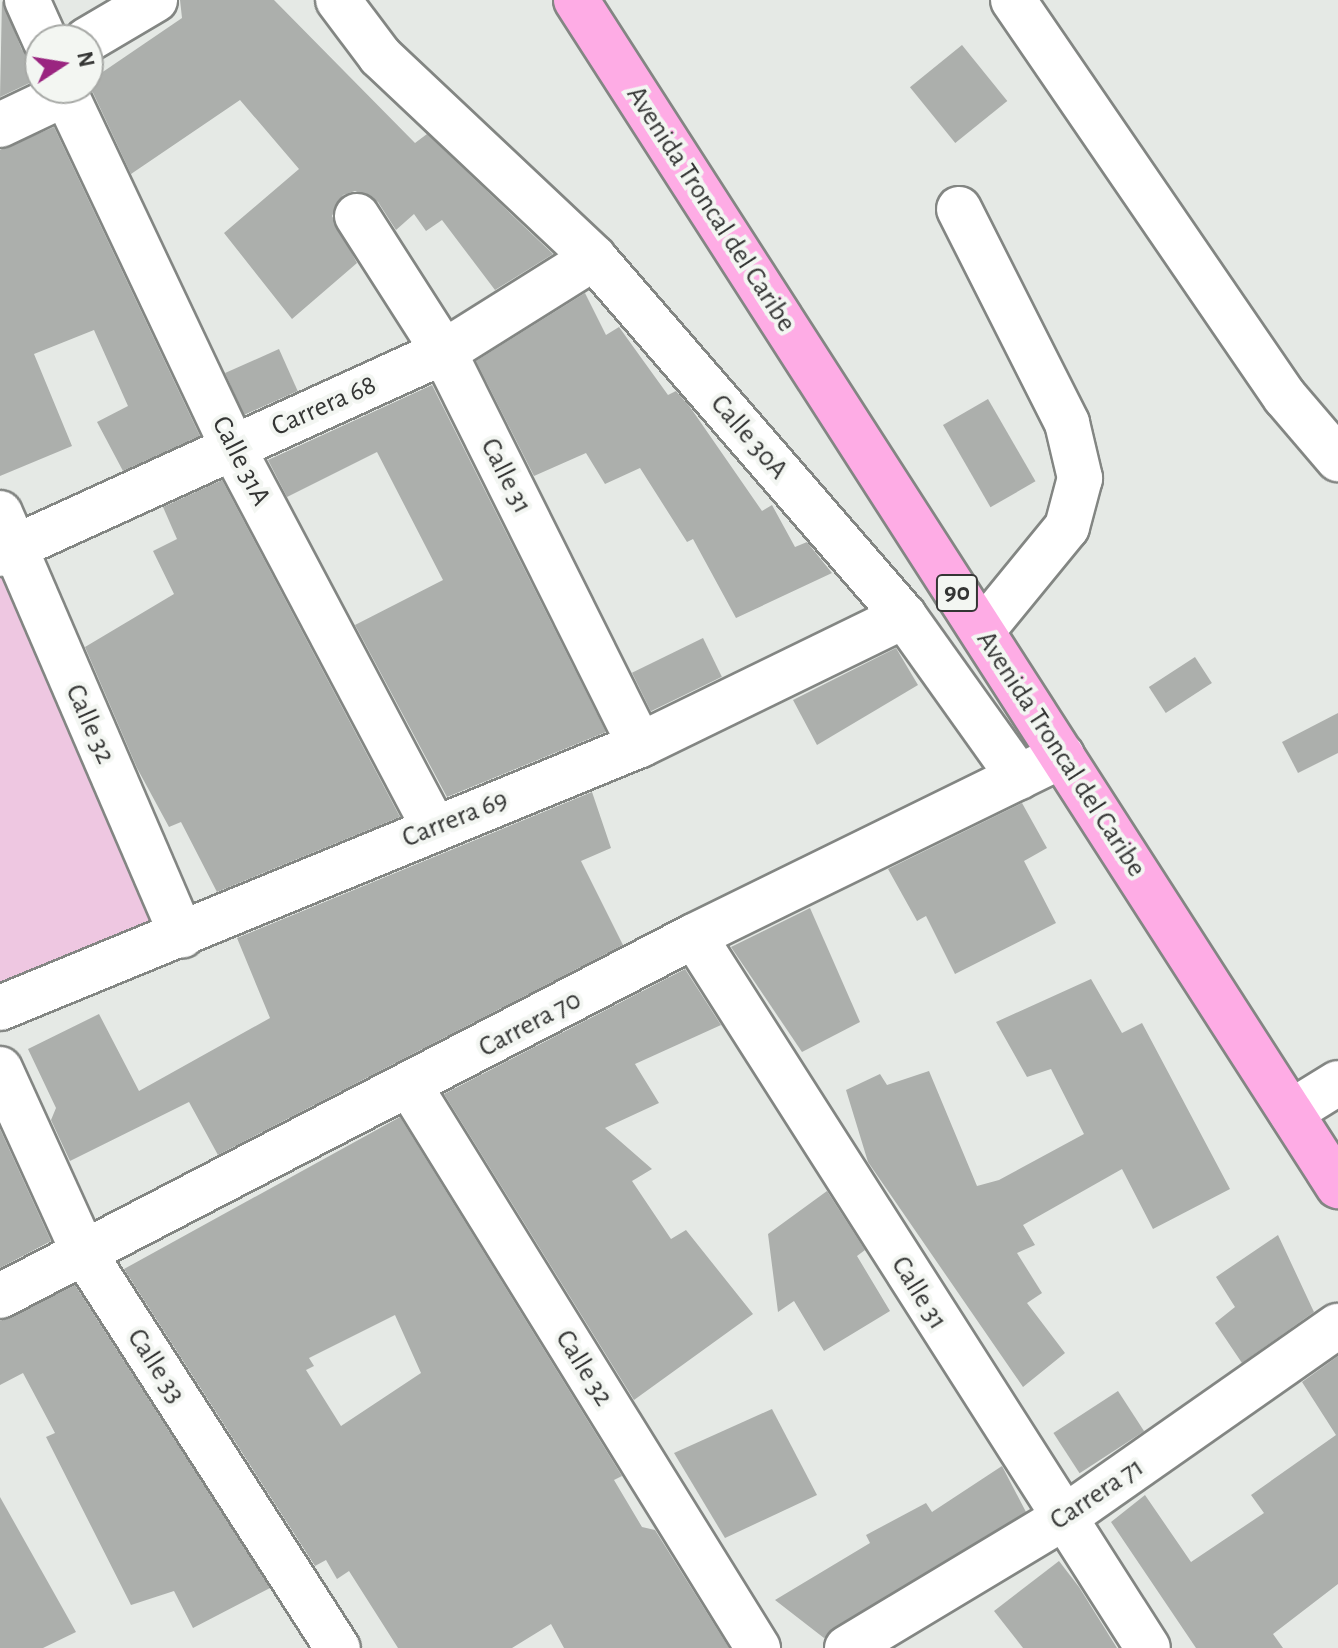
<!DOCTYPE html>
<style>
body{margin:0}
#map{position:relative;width:1338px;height:1648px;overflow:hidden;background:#e5e9e5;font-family:"Alegreya Sans",sans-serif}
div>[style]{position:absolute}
.green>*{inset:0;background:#eec7e1}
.building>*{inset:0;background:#acafac;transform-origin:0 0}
.roads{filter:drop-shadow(2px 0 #838683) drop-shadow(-2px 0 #838683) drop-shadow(0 2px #838683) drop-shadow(0 -2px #838683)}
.minor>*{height:44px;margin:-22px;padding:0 22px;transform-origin:22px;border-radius:22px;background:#fff}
.highway>*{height:44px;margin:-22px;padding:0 22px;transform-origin:22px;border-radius:22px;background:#feace5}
span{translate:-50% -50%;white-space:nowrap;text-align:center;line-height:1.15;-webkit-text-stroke:8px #f3f6f2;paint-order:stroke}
.shield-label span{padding:2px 6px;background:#f3f6f2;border:2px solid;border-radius:6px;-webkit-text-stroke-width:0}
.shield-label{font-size:26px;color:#343534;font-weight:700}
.street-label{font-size:28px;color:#343534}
.north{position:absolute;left:24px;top:24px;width:80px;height:80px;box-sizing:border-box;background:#f3f6f2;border:2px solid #a7a9a6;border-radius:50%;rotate:78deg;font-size:22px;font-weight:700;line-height:32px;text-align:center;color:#343534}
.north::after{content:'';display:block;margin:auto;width:28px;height:36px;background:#9a2580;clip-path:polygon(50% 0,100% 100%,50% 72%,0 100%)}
</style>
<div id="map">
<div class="green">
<i style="clip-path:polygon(10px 566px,159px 930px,0 1000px,0 570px)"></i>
</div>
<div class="building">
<i style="clip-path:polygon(2px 0,22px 50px,40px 64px,40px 78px,0 97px)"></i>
<i style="clip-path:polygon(180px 0,274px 0,415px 143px,427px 134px,553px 254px,495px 290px,442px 220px,426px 231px,414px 214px,396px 230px,378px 202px,355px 191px,343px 195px,332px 216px,357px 263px,292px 319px,224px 233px,299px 169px,240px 100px,131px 174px,88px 82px,182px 18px)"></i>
<i style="left:962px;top:45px;width:72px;height:67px;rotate:51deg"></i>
<i style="clip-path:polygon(54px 127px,200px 436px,123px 471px,97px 422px,128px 406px,94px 330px,34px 354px,72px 446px,0 476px,0 150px)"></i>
<i style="clip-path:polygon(585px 293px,606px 335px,619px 327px,668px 395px,676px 391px,690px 407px,762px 511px,772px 505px,795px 547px,807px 542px,832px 573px,736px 618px,693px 539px,687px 542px,640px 468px,605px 484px,586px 453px,534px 476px,476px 361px)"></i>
<i style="left:279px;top:349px;width:46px;height:59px;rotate:66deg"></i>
<i style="clip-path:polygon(432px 385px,606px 732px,447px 797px,355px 625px,443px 580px,377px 452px,287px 497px,268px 460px)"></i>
<i style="left:988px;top:399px;width:95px;height:52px;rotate:60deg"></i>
<i style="clip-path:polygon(222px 480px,400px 817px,217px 892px,181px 822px,169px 827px,137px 768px,85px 647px,174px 594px,153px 551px,177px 539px,163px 507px)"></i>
<i style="left:703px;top:638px;width:43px;height:79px;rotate:64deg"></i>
<i style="clip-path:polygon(896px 648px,918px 685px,817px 745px,793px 700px)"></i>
<i style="left:1195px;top:657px;width:31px;height:55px;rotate:57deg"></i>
<i style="clip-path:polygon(1338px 713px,1338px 753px,1298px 773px,1282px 742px)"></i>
<i style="clip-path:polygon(592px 792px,611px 848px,581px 861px,623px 945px,218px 1155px,189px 1102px,70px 1161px,51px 1120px,56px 1108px,28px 1049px,99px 1014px,139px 1091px,270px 1018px,237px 938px)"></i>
<i style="clip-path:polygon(1022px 803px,1047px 848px,1024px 861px,1056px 923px,955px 974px,926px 916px,917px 921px,888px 869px)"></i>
<i style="clip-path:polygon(810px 908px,860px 1022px,802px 1052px,731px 947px)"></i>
<i style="clip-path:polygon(685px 969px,721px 1025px,635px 1064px,659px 1103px,605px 1128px,652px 1169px,632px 1181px,671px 1239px,686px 1230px,753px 1314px,634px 1400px,444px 1094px)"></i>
<i style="clip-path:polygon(1091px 979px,1122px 1033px,1142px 1023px,1230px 1189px,1153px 1229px,1122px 1169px,1023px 1225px,1035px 1245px,1017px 1253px,1042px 1293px,1027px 1303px,1065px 1353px,1023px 1387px,868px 1162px,846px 1090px,880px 1074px,887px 1085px,929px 1071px,977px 1186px,999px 1180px,1084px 1134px,1051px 1069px,1027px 1077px,996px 1022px)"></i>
<i style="clip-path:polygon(evenodd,400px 1117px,622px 1476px,614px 1480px,642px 1527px,655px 1530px,729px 1648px,564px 1648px,551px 1624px,512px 1648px,398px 1648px,349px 1571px,337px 1579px,326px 1560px,315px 1566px,124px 1269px,400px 1117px,395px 1315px,421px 1373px,341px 1426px,306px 1370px,314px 1366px,309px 1358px,395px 1315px)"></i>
<i style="clip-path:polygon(0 1129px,51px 1241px,0 1268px)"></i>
<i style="clip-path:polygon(827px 1191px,865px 1250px,857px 1256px,890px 1311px,824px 1351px,794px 1301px,778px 1312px,768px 1234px)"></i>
<i style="clip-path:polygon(1278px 1235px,1314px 1312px,1242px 1363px,1215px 1323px,1235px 1307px,1216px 1277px)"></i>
<i style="clip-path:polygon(75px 1285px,270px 1588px,193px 1628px,174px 1591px,131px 1605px,46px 1437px,55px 1433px,23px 1373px,0 1385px,0 1321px)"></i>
<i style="clip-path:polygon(1338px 1356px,1338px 1584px,1273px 1634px,1283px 1648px,1196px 1648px,1111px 1522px,1145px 1495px,1191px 1562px,1264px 1513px,1251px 1495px,1336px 1435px,1302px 1382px)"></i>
<i style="left:1118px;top:1391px;width:48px;height:77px;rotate:57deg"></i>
<i style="clip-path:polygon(772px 1409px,817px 1495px,725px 1538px,674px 1453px)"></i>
<i style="clip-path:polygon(1002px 1466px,1026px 1512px,824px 1638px,775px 1600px,870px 1543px,866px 1535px,926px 1503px,932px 1512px)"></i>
<i style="clip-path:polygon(0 1497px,76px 1632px,43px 1648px,0 1648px)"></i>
<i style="clip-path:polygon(1059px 1561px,1079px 1587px,1117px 1648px,1023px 1648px,994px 1611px)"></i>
</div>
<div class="roads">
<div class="minor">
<i style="left:27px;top:0;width:44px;rotate:65.8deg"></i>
<i style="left:338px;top:0;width:70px;rotate:53.1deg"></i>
<i style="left:380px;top:56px;width:294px;rotate:43.3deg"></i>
<i style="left:594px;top:258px;width:474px;rotate:49.1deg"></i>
<i style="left:904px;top:616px;width:198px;rotate:54.5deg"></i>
<i style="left:1013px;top:0;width:481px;rotate:55.6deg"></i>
<i style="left:1285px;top:397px;width:82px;rotate:49.5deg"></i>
<i style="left:87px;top:40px;width:79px;rotate:-30.5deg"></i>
<i style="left:63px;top:88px;width:398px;rotate:64.7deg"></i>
<i style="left:233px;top:448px;width:429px;rotate:62.1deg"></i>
<i style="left:0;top:125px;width:72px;rotate:-25.5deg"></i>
<i style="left:959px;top:209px;width:240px;rotate:63.2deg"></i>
<i style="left:1067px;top:423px;width:57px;rotate:76.7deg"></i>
<i style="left:1080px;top:478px;width:51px;rotate:104.9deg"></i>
<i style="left:1067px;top:527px;width:134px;rotate:129.3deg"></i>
<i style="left:357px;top:216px;width:161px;rotate:57.4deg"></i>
<i style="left:444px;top:352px;width:439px;rotate:63.5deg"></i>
<i style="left:0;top:513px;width:460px;rotate:66.7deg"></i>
<i style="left:0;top:554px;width:488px;rotate:-24.5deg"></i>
<i style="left:444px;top:352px;width:177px;rotate:-32.1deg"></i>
<i style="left:694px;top:936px;width:844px;rotate:57.48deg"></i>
<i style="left:0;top:1008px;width:692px;rotate:-22.34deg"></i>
<i style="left:640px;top:745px;width:294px;rotate:-26deg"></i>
<i style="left:0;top:1069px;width:202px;rotate:65.5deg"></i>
<i style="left:84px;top:1253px;width:470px;rotate:57.3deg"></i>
<i style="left:411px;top:1088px;width:659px;rotate:58.22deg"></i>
<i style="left:1291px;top:1112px;width:55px;rotate:-31.7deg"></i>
<i style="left:0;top:1296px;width:782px;rotate:-27.42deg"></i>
<i style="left:694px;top:936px;width:410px;rotate:-26.1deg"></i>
<i style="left:847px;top:1648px;width:251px;rotate:-31deg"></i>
<i style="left:1062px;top:1519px;width:337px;rotate:-35deg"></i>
</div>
<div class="highway">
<i style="left:576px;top:0;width:1410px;rotate:57.28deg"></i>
</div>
</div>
<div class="shield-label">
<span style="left:957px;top:593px">90</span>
</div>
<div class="street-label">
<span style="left:711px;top:209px;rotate:57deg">Avenida Troncal del Caribe</span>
<span style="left:324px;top:406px;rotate:-24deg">Carrera 68</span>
<span style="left:749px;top:437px;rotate:49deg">Calle 30A</span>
<span style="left:241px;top:461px;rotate:63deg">Calle 31A</span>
<span style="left:506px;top:476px;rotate:63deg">Calle 31</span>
<span style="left:90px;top:724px;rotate:66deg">Calle 32</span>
<span style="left:1061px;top:754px;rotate:57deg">Avenida Troncal del Caribe</span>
<span style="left:455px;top:819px;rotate:-22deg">Carrera 69</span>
<span style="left:530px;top:1024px;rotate:-28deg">Carrera 70</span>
<span style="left:919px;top:1293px;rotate:58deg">Calle 31</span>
<span style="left:156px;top:1366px;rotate:57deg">Calle 33</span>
<span style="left:584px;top:1368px;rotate:58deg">Calle 32</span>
<span style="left:1097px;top:1494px;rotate:-34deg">Carrera 71</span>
</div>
<div class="north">N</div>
</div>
